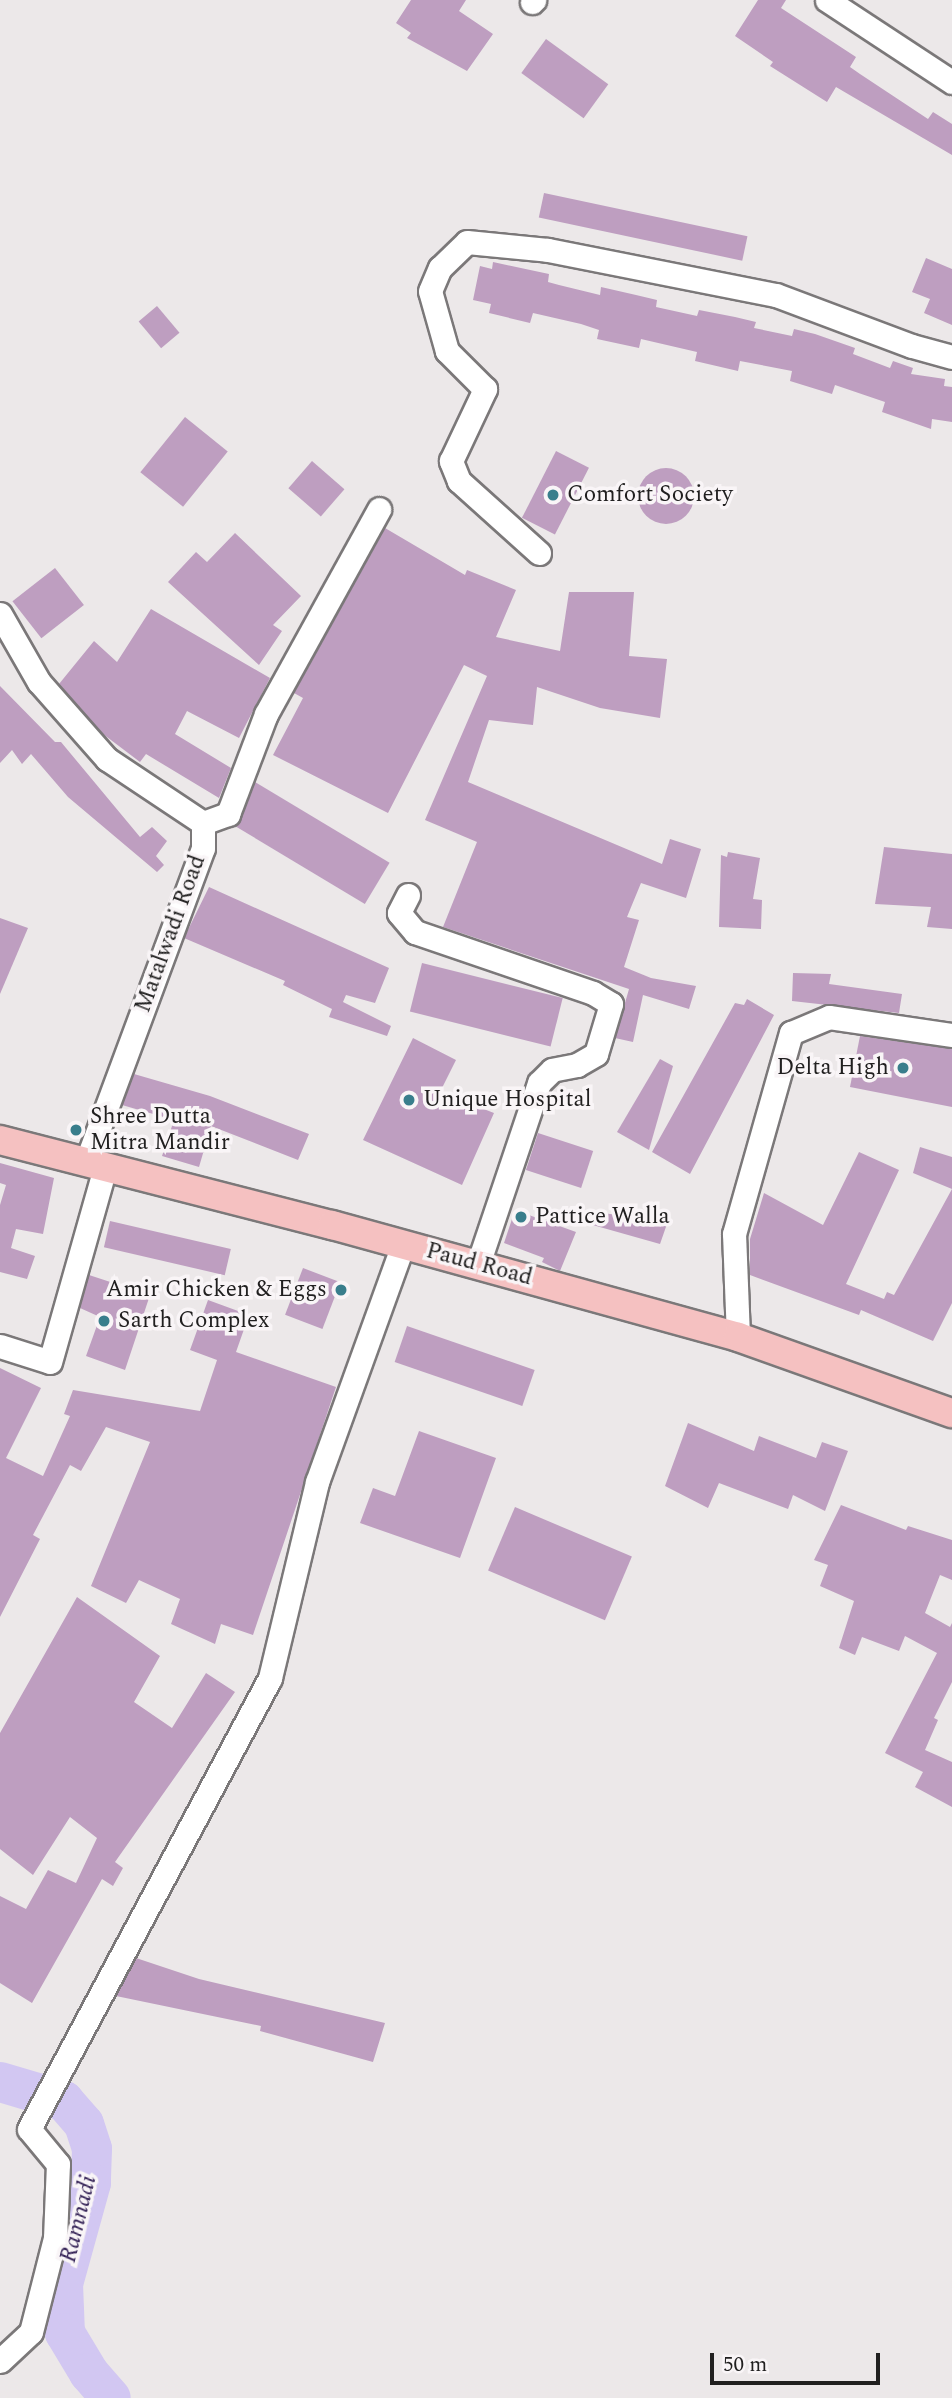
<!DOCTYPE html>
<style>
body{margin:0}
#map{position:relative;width:952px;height:2398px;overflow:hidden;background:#ece8e9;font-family:Spectral,serif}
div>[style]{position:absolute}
.river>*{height:40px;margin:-20px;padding:0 20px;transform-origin:20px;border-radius:20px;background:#d2c7f2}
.building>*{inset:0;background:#be9ec0;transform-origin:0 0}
.round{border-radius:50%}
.roads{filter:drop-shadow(2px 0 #7b7879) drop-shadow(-2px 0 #7b7879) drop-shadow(0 2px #7b7879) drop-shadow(0 -2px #7b7879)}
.minor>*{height:23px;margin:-11.5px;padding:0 11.5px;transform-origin:11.5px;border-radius:11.5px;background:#fff}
.major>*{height:28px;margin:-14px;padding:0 14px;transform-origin:14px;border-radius:14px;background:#f5c1c1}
.dots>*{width:19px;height:19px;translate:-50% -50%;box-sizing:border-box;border:4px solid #f9f5f7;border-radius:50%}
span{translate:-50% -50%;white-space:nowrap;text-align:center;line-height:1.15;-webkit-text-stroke:7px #f9f5f7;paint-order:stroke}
.poi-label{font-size:23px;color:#212020}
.left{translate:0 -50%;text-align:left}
.right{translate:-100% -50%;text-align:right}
.street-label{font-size:23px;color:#212020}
.water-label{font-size:24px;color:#352357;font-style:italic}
.scale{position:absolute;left:710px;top:2353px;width:170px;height:32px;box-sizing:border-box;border:4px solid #212020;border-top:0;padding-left:9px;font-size:21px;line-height:24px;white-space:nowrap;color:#212020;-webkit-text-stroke:5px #f9f5f7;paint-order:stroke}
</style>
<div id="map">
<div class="river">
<i style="left:0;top:2082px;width:67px;rotate:16.5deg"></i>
<i style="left:64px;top:2101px;width:30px;rotate:49deg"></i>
<i style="left:84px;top:2124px;width:26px;rotate:72deg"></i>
<i style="left:92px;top:2149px;width:34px;rotate:92deg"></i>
<i style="left:91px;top:2183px;width:105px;rotate:105.5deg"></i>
<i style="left:63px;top:2284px;width:49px;rotate:87.7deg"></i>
<i style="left:65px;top:2333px;width:47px;rotate:59deg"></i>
<i style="left:89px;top:2373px;width:33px;rotate:49deg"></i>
</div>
<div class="building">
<i style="clip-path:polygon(411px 0,466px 0,459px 11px,493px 34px,467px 71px,407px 38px,411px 33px,396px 23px)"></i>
<i style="clip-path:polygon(758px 0,786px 0,781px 8px,856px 57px,850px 67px,860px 74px,928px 119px,933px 112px,952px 124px,952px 155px,836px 87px,827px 102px,770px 66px,773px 62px,735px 36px)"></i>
<i style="left:546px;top:39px;width:77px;height:42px;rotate:36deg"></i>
<i style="left:544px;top:193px;width:208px;height:25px;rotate:12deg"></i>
<i style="clip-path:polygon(926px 258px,952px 269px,952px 325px,924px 313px,930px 299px,912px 292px)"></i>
<i style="clip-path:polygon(493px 262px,549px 274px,548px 282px,559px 285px,600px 295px,601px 287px,636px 295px,657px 300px,656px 307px,697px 316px,699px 310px,735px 317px,756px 322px,754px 328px,792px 336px,794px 329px,815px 334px,855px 348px,853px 354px,890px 368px,893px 361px,913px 368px,911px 374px,945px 379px,944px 386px,952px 387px,952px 422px,932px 419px,931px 429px,882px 412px,885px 402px,835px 385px,832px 394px,790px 381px,792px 371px,740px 361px,738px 371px,695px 361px,697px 352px,641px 339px,639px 348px,597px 339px,599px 330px,581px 324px,533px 313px,530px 323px,489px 313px,491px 304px,473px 300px,480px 266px,492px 269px)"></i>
<i style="left:157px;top:306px;width:35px;height:24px;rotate:50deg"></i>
<i style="left:185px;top:417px;width:55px;height:71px;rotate:39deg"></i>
<i style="left:556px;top:451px;width:37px;height:75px;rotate:27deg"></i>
<i style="left:312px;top:461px;width:43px;height:36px;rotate:41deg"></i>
<i class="round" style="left:638px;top:468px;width:56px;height:56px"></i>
<i style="clip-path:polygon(385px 528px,465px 575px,467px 570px,516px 590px,496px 637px,560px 651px,569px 592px,634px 592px,629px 656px,667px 659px,660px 718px,600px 708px,537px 687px,533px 725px,489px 720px,468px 782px,662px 864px,670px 839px,701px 849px,686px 898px,641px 883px,627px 917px,639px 920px,624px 967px,651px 978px,696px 986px,689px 1009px,643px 995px,633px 1042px,615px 1038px,629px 989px,443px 927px,477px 842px,425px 820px,487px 676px,464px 665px,388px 813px,273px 755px,303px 698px,294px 693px)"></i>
<i style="clip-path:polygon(235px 533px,301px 596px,273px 625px,282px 631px,259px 665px,168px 582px,196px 552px,207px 562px)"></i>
<i style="left:55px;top:568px;width:47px;height:54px;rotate:52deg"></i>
<i style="clip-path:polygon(151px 609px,270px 678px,239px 738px,187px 711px,175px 734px,231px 768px,219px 798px,146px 754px,140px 762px,103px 734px,59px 684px,94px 641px,117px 662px)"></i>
<i style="clip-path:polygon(0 686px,55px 742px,61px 742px,140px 837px,152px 827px,167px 841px,156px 856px,164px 865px,157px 872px,68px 797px,31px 754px,22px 764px,12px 750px,0 763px)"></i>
<i style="left:255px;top:782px;width:157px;height:48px;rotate:31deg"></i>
<i style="clip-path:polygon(884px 847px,952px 854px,952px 929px,927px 927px,931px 907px,875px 904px)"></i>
<i style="clip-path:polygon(728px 852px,760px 858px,753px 899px,762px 900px,761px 929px,719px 927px,721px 855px,727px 857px)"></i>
<i style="clip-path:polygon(209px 887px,389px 968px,375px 1003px,346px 995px,343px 1002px,391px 1026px,387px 1036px,329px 1017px,332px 1009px,283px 985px,285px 981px,184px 938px)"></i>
<i style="clip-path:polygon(0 918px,28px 928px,0 994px)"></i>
<i style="left:422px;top:963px;width:145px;height:50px;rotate:14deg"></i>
<i style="clip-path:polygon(793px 973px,831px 974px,829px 984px,902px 994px,899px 1013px,792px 1001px)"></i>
<i style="clip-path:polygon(747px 999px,774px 1015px,690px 1174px,652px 1152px,735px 1003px,744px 1005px)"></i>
<i style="clip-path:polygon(860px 1036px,952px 1049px,952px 1107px,850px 1087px)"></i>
<i style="clip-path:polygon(413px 1038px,456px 1060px,440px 1092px,494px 1113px,462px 1185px,363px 1140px)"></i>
<i style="clip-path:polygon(660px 1059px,673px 1066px,649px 1150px,617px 1132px)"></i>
<i style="clip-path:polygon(134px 1074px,210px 1096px,309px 1134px,298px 1160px,211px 1126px,199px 1167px,162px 1156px,174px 1120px,122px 1105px)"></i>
<i style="left:538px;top:1133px;width:58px;height:39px;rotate:18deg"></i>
<i style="clip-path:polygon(920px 1147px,952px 1157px,952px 1189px,913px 1173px)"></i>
<i style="clip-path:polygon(859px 1152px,899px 1170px,846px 1284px,884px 1299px,887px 1292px,894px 1295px,952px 1189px,952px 1303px,933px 1341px,861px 1310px,859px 1315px,750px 1275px,750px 1239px,764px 1193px,823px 1225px)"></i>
<i style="clip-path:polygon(0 1163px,54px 1178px,43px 1234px,16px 1229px,11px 1248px,35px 1256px,27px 1279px,0 1272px,0 1205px,6px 1185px,0 1183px)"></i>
<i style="clip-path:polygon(515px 1210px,576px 1232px,560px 1271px,542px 1262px,544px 1258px,504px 1243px)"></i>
<i style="clip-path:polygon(577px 1210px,668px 1221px,660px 1244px,575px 1220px)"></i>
<i style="left:110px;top:1221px;width:124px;height:27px;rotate:13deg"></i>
<i style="left:303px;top:1268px;width:40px;height:50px;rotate:21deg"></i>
<i style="clip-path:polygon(89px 1275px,150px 1295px,125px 1370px,86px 1356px,100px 1317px,80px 1308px)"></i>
<i style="clip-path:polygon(208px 1300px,249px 1315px,236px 1352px,336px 1387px,253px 1635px,221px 1624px,215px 1644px,171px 1624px,180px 1599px,139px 1580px,126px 1603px,91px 1586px,150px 1442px,106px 1427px,81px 1471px,70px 1465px,33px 1535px,40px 1539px,0 1617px,0 1368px,41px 1388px,6px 1458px,43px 1476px,70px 1416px,64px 1414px,73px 1390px,200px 1411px,217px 1360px,190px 1350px)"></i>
<i style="left:407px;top:1326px;width:135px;height:38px;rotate:19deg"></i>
<i style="clip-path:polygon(688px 1423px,754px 1451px,759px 1436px,816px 1458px,822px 1442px,848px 1451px,825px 1511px,793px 1495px,788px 1509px,719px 1483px,708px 1508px,665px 1486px)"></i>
<i style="clip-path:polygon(419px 1431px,496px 1458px,460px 1558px,360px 1523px,373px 1488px,395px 1496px)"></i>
<i style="clip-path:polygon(841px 1505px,906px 1530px,908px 1526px,952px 1540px,952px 1580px,940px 1575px,925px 1613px,950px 1627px,952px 1623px,952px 1682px,934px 1718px,938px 1720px,925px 1750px,952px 1762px,952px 1807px,915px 1787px,923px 1772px,885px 1753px,937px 1653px,905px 1636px,899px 1651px,862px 1637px,855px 1655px,839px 1648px,854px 1601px,820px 1586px,828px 1565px,814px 1560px)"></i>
<i style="left:515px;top:1507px;width:127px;height:69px;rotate:23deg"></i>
<i style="clip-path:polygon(77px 1597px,160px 1656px,134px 1702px,172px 1728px,206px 1673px,235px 1692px,115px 1862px,123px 1868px,113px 1886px,102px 1879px,32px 2003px,0 1983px,0 1896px,26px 1909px,48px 1870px,76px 1883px,97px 1838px,70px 1817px,33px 1875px,0 1849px,0 1733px)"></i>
<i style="clip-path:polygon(136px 1958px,199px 1979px,385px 2023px,373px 2062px,260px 2031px,261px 2026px,116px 1996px)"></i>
</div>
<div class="roads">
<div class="minor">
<i style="left:827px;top:0;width:149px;rotate:33.3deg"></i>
<i style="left:532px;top:2px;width:3px;rotate:-45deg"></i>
<i style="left:539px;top:553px;width:108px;rotate:-138deg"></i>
<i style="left:459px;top:481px;width:22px;rotate:-112deg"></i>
<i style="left:451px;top:461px;width:80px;rotate:-64.7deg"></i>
<i style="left:485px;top:389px;width:54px;rotate:-135deg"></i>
<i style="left:447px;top:351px;width:62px;rotate:-105.8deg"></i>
<i style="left:430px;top:291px;width:25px;rotate:-67deg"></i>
<i style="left:440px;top:268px;width:37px;rotate:-44deg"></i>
<i style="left:467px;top:242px;width:81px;rotate:5.6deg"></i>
<i style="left:548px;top:250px;width:232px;rotate:11.2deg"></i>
<i style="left:776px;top:295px;width:145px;rotate:20.6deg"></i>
<i style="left:912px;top:346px;width:41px;rotate:15.4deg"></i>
<i style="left:0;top:614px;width:78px;rotate:60.2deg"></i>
<i style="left:39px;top:682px;width:103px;rotate:48.6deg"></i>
<i style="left:107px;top:759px;width:115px;rotate:33.7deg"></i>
<i style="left:203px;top:823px;width:25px;rotate:90deg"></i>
<i style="left:203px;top:848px;width:336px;rotate:110.4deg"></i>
<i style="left:203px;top:823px;width:27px;rotate:-20deg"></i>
<i style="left:228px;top:814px;width:107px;rotate:-69.2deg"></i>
<i style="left:266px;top:714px;width:234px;rotate:-61.1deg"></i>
<i style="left:408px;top:895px;width:20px;rotate:117deg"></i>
<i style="left:399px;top:913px;width:25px;rotate:50deg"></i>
<i style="left:415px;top:932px;width:188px;rotate:18.9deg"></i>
<i style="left:593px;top:993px;width:21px;rotate:31deg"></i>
<i style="left:611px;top:1004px;width:52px;rotate:106.7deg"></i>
<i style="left:596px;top:1054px;width:22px;rotate:150deg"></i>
<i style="left:577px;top:1065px;width:25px;rotate:169deg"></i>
<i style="left:552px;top:1070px;width:18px;rotate:135deg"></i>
<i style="left:539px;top:1083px;width:191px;rotate:108.6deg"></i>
<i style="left:738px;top:1337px;width:103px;rotate:-92.2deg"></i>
<i style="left:734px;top:1234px;width:209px;rotate:-74.2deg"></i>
<i style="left:791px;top:1033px;width:41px;rotate:-22.8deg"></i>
<i style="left:829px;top:1017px;width:123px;rotate:8.4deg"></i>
<i style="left:0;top:1346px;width:52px;rotate:17.7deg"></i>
<i style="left:50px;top:1362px;width:202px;rotate:-74.2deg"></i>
<i style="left:0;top:2361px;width:42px;rotate:-43.1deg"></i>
<i style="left:31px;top:2332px;width:97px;rotate:-75.7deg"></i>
<i style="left:55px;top:2238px;width:74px;rotate:-87.7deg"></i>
<i style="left:58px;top:2164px;width:45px;rotate:-129.6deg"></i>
<i style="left:29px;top:2129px;width:511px;rotate:-61.88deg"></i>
<i style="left:270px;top:1678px;width:202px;rotate:-76.5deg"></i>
<i style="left:317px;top:1482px;width:253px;rotate:-70.1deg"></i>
</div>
<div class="major">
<i style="left:0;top:1140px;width:343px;rotate:14.4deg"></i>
<i style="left:332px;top:1225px;width:421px;rotate:15.4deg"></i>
<i style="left:738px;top:1337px;width:227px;rotate:19.6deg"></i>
</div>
</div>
<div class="dots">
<i style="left:553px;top:495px;background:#397e8c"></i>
<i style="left:903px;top:1068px;background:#397e8c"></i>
<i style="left:409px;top:1100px;background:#397e8c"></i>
<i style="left:76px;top:1130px;background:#397e8c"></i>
<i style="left:521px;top:1217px;background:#397e8c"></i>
<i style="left:341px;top:1290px;background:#397e8c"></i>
<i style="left:104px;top:1321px;background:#397e8c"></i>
</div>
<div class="poi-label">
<span class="left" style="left:567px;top:495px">Comfort Society</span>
<span class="right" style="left:889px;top:1068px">Delta High</span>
<span class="left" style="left:423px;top:1100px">Unique Hospital</span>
<span class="left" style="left:90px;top:1130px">Shree Dutta<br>Mitra Mandir</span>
<span class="left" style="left:535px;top:1217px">Pattice Walla</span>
<span class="right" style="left:327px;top:1290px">Amir Chicken &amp; Eggs</span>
<span class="left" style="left:118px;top:1321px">Sarth Complex</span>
</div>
<div class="street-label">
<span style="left:171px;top:934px;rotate:-70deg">Matalwadi Road</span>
<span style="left:479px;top:1265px;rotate:15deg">Paud Road</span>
</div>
<div class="water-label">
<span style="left:79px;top:2219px;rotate:-76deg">Ramnadi</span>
</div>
<div class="scale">50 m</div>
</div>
